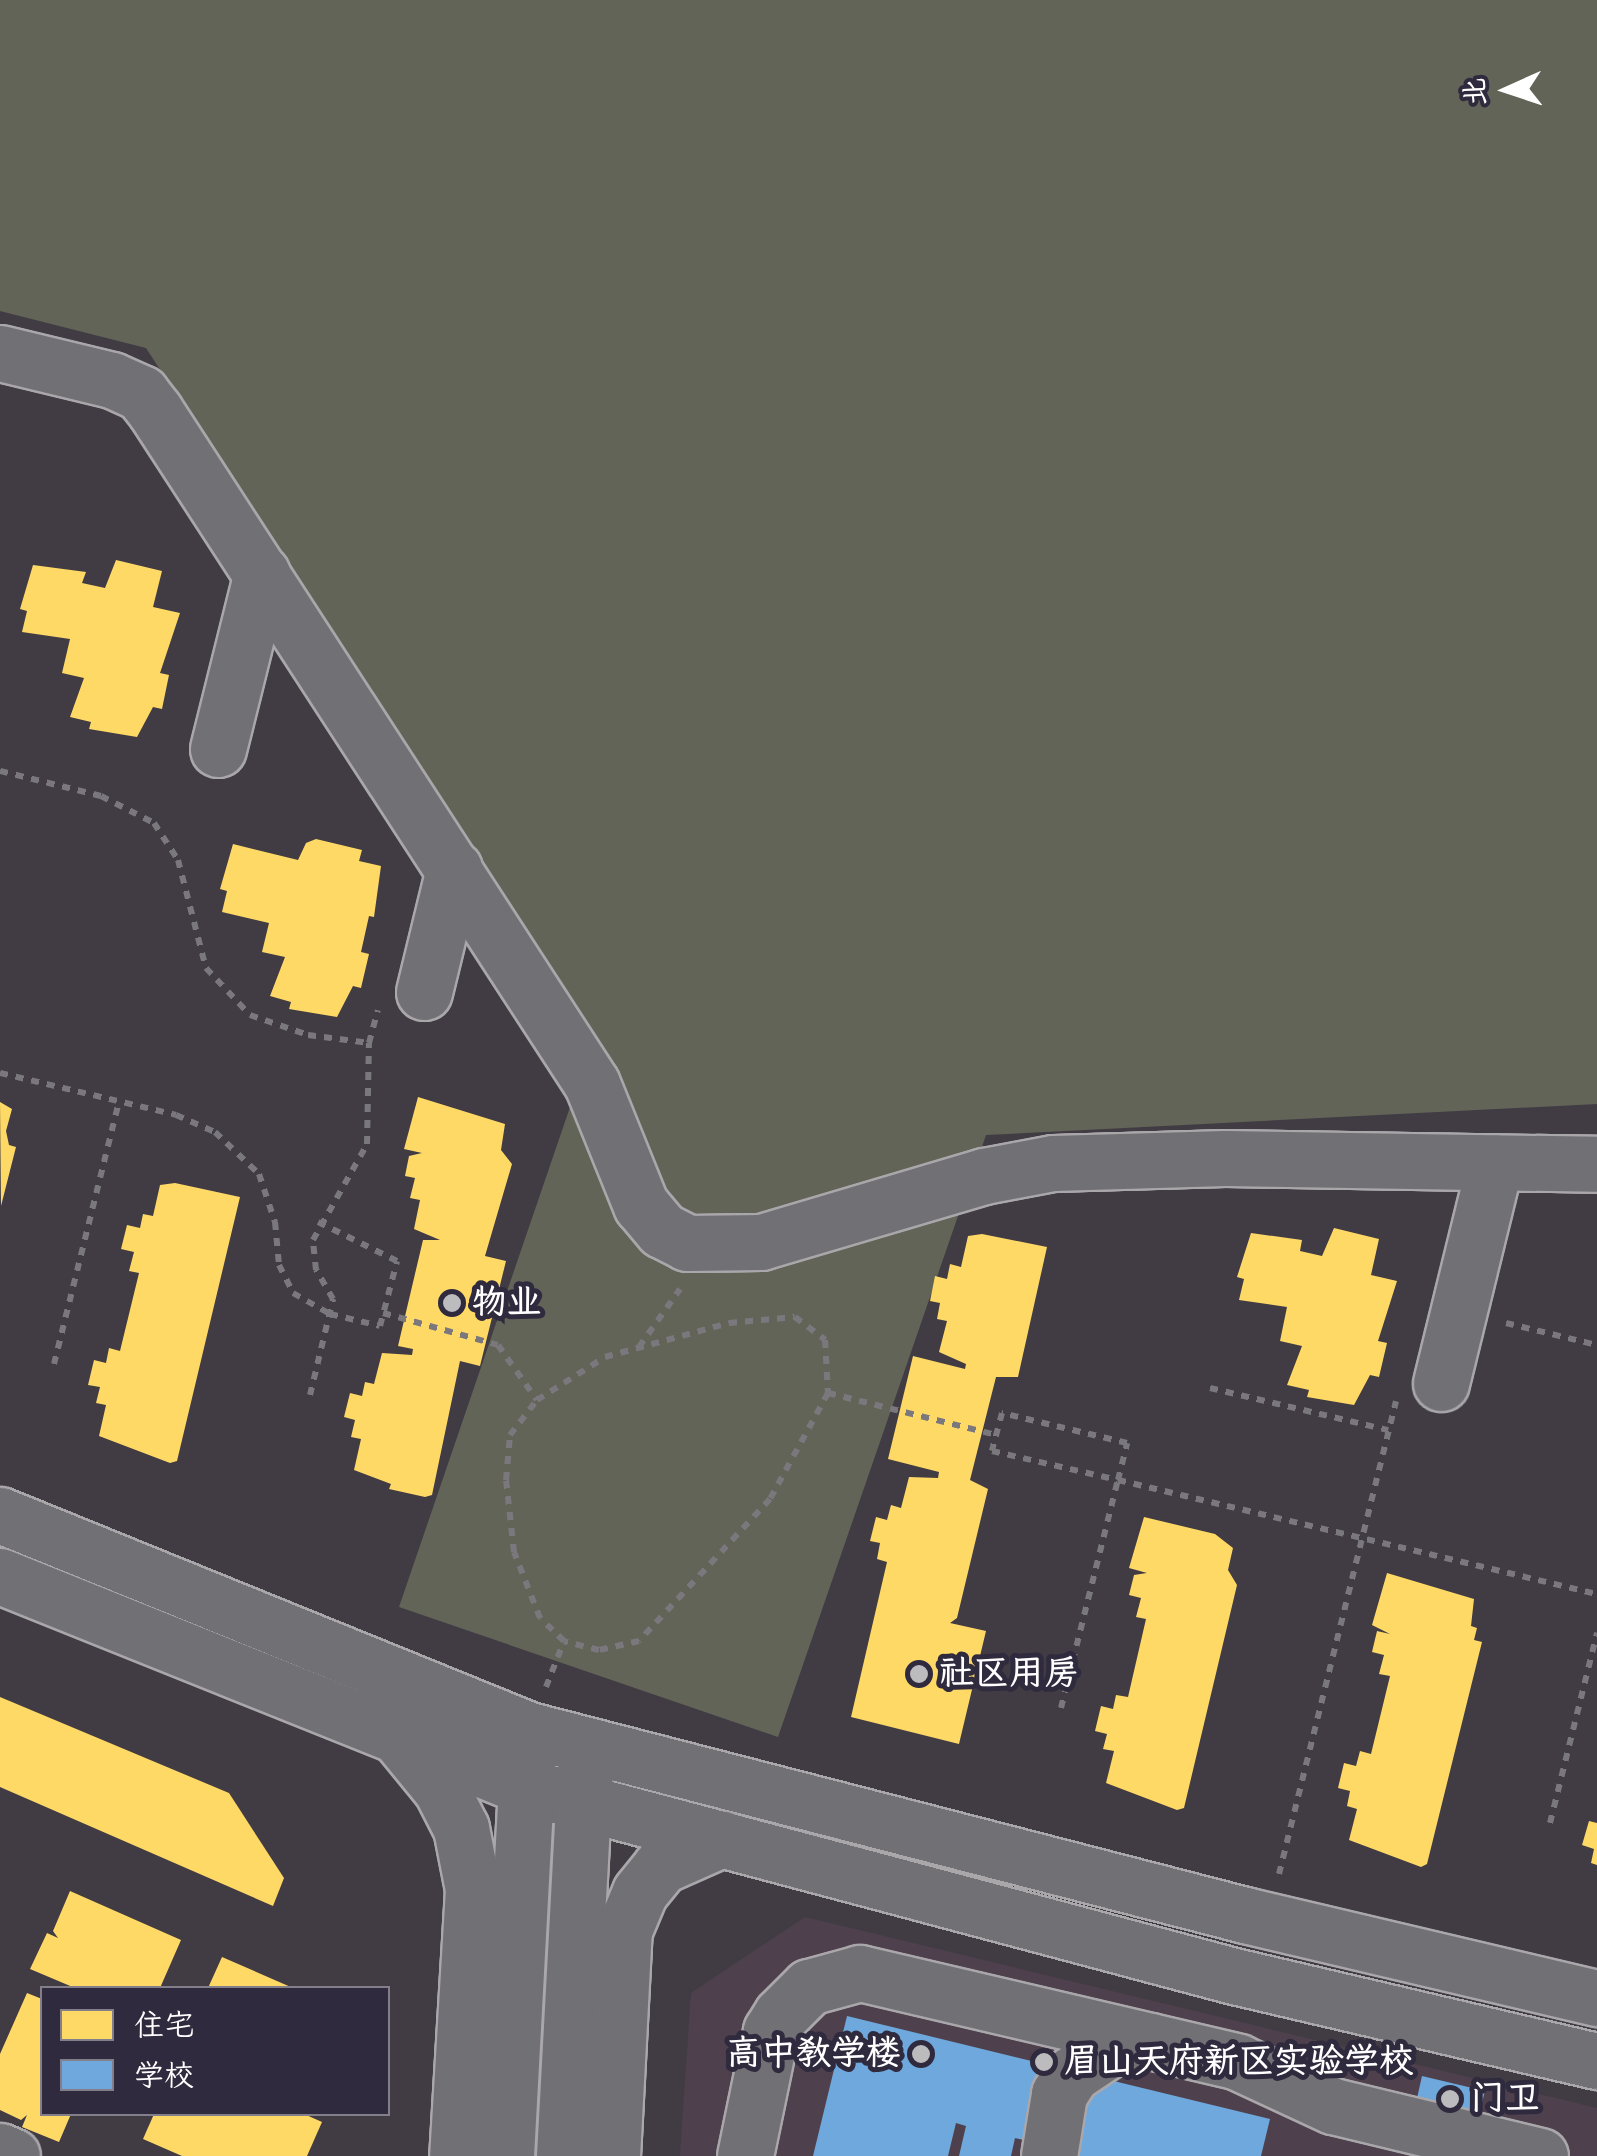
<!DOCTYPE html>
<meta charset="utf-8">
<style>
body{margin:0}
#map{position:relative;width:1597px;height:2156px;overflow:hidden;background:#413c44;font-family:Mynerve,"LXGW WenKai TC",sans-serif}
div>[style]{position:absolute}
.built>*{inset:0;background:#4e414d}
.green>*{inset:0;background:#636458}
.homes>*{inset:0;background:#ffd966}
.schools>*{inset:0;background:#6fa8dc}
.path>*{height:6px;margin-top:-3px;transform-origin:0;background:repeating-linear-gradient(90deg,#7a787d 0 8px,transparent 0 16px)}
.roads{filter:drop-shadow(2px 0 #aaa7ab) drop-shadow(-2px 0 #aaa7ab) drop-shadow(0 2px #aaa7ab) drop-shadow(0 -2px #aaa7ab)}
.minor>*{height:55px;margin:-27.5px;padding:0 27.5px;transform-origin:27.5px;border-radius:27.5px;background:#717074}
.dots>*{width:28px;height:28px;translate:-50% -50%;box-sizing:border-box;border:5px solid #2f2a3d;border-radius:50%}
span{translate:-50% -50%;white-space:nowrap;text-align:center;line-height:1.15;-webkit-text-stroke:10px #2f2a3d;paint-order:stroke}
.poi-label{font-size:35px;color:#fff;font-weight:700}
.left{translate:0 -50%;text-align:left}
.right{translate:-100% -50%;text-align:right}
.legend{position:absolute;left:40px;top:1986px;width:350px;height:130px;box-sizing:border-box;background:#2f2a3d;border:2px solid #827f8b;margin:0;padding:12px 18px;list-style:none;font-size:30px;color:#fff}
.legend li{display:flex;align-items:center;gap:20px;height:50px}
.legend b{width:50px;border:2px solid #827f8b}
.north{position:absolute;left:1457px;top:40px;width:100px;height:100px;-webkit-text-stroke:8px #2f2a3d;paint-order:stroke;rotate:267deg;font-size:28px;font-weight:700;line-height:40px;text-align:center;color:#fff}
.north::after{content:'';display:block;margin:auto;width:35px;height:45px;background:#fff;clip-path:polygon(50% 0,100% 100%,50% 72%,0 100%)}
</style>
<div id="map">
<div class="built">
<i style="clip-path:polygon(805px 1917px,1597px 2108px,1597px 2156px,680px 2156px,691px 1993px)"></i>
</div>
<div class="green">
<i style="clip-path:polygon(0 0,1597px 0,1597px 1104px,986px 1135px,778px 1737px,399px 1607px,594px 1037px,146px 348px,0 311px)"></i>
</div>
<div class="homes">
<i style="clip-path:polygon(116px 560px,162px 571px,153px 607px,180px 613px,160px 673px,169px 675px,162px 709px,153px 707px,137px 737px,89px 729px,91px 722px,70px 717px,84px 678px,62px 673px,70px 639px,22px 632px,27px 611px,20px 609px,33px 565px,86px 572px,82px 583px,105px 588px)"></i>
<i style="clip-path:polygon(316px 839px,362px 850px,359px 861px,381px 866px,374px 917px,369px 916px,361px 952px,369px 954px,361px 988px,353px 986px,337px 1017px,289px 1009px,291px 1002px,270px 996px,285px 957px,262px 952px,269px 923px,222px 912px,227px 891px,220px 889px,233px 844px,298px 860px,306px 843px)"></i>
<i style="clip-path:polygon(418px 1097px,505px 1124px,501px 1150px,512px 1164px,485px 1256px,506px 1261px,480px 1366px,460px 1361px,432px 1495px,425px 1497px,389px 1489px,391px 1484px,354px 1470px,361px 1439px,351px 1437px,355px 1420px,344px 1417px,350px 1393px,362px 1396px,365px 1382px,374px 1384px,382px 1353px,412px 1355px,413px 1349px,398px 1346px,423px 1240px,440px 1240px,414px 1229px,420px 1200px,410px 1198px,415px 1178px,405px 1176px,409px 1156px,422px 1153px,404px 1149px)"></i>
<i style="clip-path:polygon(0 1102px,12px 1109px,6px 1131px,9px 1145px,16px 1147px,1px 1206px)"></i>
<i style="clip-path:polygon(175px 1183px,240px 1197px,177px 1461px,170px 1463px,99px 1436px,106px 1405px,96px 1403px,100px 1387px,88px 1385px,94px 1360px,106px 1363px,109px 1348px,120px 1351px,139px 1273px,129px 1271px,134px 1252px,121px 1249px,127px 1225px,140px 1228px,143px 1214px,153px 1216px,160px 1185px)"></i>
<i style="clip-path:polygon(1334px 1228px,1379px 1239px,1371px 1275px,1397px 1281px,1378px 1341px,1387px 1343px,1379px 1377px,1370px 1375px,1354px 1405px,1307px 1397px,1309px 1390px,1287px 1385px,1302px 1346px,1280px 1341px,1287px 1307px,1239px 1300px,1244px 1279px,1237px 1277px,1251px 1233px,1302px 1240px,1300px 1251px,1322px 1256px)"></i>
<i style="clip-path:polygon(982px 1234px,1047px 1247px,1018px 1377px,996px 1377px,970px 1480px,988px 1489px,957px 1618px,950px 1623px,986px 1631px,959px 1744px,851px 1717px,887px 1562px,877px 1559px,880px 1543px,870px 1541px,876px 1517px,887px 1520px,891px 1505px,901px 1508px,909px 1477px,938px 1478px,939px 1472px,888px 1459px,913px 1356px,965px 1369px,966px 1364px,939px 1352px,947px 1321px,937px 1319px,940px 1303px,930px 1301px,935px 1276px,947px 1279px,950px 1264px,961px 1267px,968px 1236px)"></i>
<i style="clip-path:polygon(1144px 1517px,1215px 1534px,1233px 1548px,1228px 1570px,1237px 1585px,1184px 1808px,1177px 1810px,1106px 1783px,1114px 1751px,1103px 1749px,1107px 1734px,1095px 1731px,1101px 1706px,1113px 1709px,1116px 1695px,1128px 1697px,1146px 1619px,1136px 1617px,1141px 1598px,1129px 1595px,1134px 1575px,1147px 1573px,1129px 1568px)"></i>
<i style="clip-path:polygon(1387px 1573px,1474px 1599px,1471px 1626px,1477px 1628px,1474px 1640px,1482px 1642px,1427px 1864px,1421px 1867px,1349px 1840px,1357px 1809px,1347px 1806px,1350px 1791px,1338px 1788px,1344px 1763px,1356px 1766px,1360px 1751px,1371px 1754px,1390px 1676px,1379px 1674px,1384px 1655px,1372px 1652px,1377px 1631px,1390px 1634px,1372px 1625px)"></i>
<i style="clip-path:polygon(0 1697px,229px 1793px,284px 1878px,273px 1906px,0 1787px)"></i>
<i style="clip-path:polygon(1589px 1821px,1597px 1823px,1597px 1865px,1591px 1863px,1594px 1849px,1582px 1845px)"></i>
<i style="clip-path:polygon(70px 1891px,181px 1940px,160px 1988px,75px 1988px,30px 1969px,47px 1933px,58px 1938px,53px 1931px)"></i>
<i style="clip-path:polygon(222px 1957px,293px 1988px,208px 1988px)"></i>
<i style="clip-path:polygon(27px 1993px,42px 1999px,42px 2114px,71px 2114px,59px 2142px,22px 2127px,27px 2115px,21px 2120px,0 2110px,0 2054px)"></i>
<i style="clip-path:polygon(154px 2114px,304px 2114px,322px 2122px,307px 2156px,182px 2156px,143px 2139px)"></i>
</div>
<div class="schools">
<i style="clip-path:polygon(847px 2016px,1270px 2119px,1261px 2156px,1033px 2156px,1037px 2143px,1015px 2138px,1011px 2156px,959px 2156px,966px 2126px,956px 2123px,948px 2156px,813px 2156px)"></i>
<i style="clip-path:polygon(1422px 2076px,1485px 2091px,1479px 2114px,1415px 2107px)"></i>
</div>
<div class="path">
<i style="left:0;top:771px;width:104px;rotate:13.9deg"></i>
<i style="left:101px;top:796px;width:59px;rotate:27deg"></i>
<i style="left:154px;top:823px;width:44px;rotate:57deg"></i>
<i style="left:178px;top:860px;width:112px;rotate:75.5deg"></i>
<i style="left:206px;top:968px;width:64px;rotate:46.9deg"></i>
<i style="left:250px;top:1015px;width:61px;rotate:19deg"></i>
<i style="left:308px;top:1035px;width:62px;rotate:7.5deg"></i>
<i style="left:369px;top:1043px;width:34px;rotate:-75deg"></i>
<i style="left:0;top:1073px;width:181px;rotate:13.4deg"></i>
<i style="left:176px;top:1115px;width:43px;rotate:23.6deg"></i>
<i style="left:215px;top:1132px;width:61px;rotate:43.7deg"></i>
<i style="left:259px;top:1174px;width:51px;rotate:71.6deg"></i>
<i style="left:275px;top:1222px;width:43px;rotate:84.7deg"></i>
<i style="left:279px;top:1265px;width:31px;rotate:63deg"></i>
<i style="left:293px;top:1293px;width:43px;rotate:29.6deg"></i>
<i style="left:330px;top:1314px;width:51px;rotate:13.5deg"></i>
<i style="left:380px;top:1326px;width:67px;rotate:-75.3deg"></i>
<i style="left:397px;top:1261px;width:88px;rotate:-153.7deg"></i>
<i style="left:383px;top:1313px;width:119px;rotate:15.5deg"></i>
<i style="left:498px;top:1345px;width:67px;rotate:54.7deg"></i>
<i style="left:795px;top:1317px;width:38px;rotate:37deg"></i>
<i style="left:825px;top:1340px;width:53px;rotate:86.8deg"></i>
<i style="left:828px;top:1393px;width:121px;rotate:118.7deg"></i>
<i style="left:770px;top:1499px;width:193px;rotate:132.7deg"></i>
<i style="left:639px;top:1641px;width:41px;rotate:167.3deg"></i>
<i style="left:599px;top:1650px;width:36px;rotate:-166deg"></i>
<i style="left:564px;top:1641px;width:33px;rotate:-136deg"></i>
<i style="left:540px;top:1618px;width:71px;rotate:-111.5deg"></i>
<i style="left:514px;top:1552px;width:72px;rotate:-96.3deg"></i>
<i style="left:506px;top:1480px;width:45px;rotate:-84.9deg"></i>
<i style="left:510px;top:1435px;width:44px;rotate:-52.4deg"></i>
<i style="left:537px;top:1400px;width:80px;rotate:-32.3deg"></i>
<i style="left:605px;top:1357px;width:129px;rotate:-15.3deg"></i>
<i style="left:729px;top:1323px;width:66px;rotate:-5.2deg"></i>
<i style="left:1506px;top:1323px;width:94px;rotate:13.6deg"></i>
<i style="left:639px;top:1347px;width:71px;rotate:-54.7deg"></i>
<i style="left:54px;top:1364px;width:270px;rotate:-76.1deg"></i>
<i style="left:1210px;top:1388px;width:183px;rotate:13.3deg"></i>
<i style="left:828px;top:1393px;width:173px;rotate:14deg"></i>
<i style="left:310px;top:1395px;width:99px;rotate:-76.5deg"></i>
<i style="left:333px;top:1299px;width:34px;rotate:-120deg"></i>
<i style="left:316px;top:1270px;width:30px;rotate:-96deg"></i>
<i style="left:313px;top:1240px;width:110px;rotate:-60.6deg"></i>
<i style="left:367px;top:1144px;width:101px;rotate:-88.9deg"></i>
<i style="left:546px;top:1687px;width:49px;rotate:-68.6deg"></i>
<i style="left:1061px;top:1708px;width:235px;rotate:-76deg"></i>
<i style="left:1118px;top:1480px;width:38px;rotate:-76deg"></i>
<i style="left:1127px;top:1443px;width:129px;rotate:-166.5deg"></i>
<i style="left:1002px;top:1413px;width:39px;rotate:105deg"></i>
<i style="left:992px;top:1451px;width:129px;rotate:13deg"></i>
<i style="left:1118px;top:1480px;width:492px;rotate:13.4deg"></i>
<i style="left:1550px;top:1823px;width:196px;rotate:-76.1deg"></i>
<i style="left:1279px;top:1874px;width:487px;rotate:-76.1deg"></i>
</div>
<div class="roads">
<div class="minor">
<i style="left:0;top:353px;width:115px;rotate:13.6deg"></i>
<i style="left:112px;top:380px;width:32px;rotate:24deg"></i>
<i style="left:141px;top:393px;width:23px;rotate:52deg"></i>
<i style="left:155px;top:411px;width:802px;rotate:57deg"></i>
<i style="left:592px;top:1084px;width:131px;rotate:68deg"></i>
<i style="left:641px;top:1205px;width:33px;rotate:50deg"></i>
<i style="left:662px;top:1230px;width:28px;rotate:27deg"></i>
<i style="left:687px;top:1243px;width:74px;rotate:-0.8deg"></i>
<i style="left:761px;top:1242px;width:233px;rotate:-16.5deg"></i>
<i style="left:984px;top:1176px;width:70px;rotate:-10.7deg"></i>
<i style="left:1053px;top:1163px;width:172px;rotate:-1.7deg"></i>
<i style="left:1225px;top:1158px;width:372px;rotate:0.9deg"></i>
<i style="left:218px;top:749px;width:181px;rotate:-76deg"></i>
<i style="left:424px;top:992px;width:127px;rotate:-76.3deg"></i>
<i style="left:1441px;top:1383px;width:227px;rotate:-76.2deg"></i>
<i style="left:0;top:1515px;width:571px;rotate:22.12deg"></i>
<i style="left:529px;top:1730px;width:740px;rotate:14.49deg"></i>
<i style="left:1245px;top:1915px;width:362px;rotate:13.3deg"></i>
<i style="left:0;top:1576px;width:567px;rotate:21.86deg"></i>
<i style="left:526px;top:1787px;width:733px;rotate:14.95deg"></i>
<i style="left:1234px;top:1976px;width:373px;rotate:13.2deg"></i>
<i style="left:401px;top:1740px;width:63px;rotate:50.8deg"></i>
<i style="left:441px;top:1789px;width:44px;rotate:62.9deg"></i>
<i style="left:461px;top:1828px;width:62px;rotate:78.9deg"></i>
<i style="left:473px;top:1889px;width:267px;rotate:93.4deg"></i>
<i style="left:0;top:2151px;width:13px;rotate:23deg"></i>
<i style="left:506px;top:2156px;width:404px;rotate:-86.9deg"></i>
<i style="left:564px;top:2156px;width:387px;rotate:-86.9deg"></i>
<i style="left:612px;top:2156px;width:226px;rotate:-87deg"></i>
<i style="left:624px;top:1930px;width:41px;rotate:-67.2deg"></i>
<i style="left:640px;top:1892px;width:33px;rotate:-51deg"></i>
<i style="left:661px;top:1866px;width:67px;rotate:-23.9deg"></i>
<i style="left:745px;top:2156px;width:128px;rotate:-78.3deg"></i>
<i style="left:771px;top:2031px;width:19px;rotate:-58deg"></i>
<i style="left:781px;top:2015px;width:40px;rotate:-45deg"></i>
<i style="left:809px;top:1987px;width:53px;rotate:-15.4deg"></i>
<i style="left:860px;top:1973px;width:388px;rotate:13.2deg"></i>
<i style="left:1238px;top:2062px;width:105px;rotate:24.9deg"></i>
<i style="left:1333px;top:2106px;width:213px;rotate:13.6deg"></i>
<i style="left:1049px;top:2156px;width:63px;rotate:-80.8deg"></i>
<i style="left:1059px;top:2094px;width:24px;rotate:-57deg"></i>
<i style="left:1072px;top:2074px;width:48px;rotate:-34deg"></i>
<i style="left:1112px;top:2047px;width:39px;rotate:-9deg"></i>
</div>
</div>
<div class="dots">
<i style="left:452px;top:1303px;background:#bcbbbe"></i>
<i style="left:919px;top:1674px;background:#bcbbbe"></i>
<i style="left:921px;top:2054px;background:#bcbbbe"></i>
<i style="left:1044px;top:2062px;background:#bcbbbe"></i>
<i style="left:1450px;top:2099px;background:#bcbbbe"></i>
</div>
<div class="poi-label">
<span class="left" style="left:472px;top:1303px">物业</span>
<span class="left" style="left:939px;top:1674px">社区用房</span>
<span class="right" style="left:901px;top:2054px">高中教学楼</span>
<span class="left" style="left:1064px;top:2062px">眉山天府新区实验学校</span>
<span class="left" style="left:1470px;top:2099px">门卫</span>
</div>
<ul class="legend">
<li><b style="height:28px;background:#ffd966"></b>住宅</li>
<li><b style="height:28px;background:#6fa8dc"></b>学校</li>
</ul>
<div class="north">北</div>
</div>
